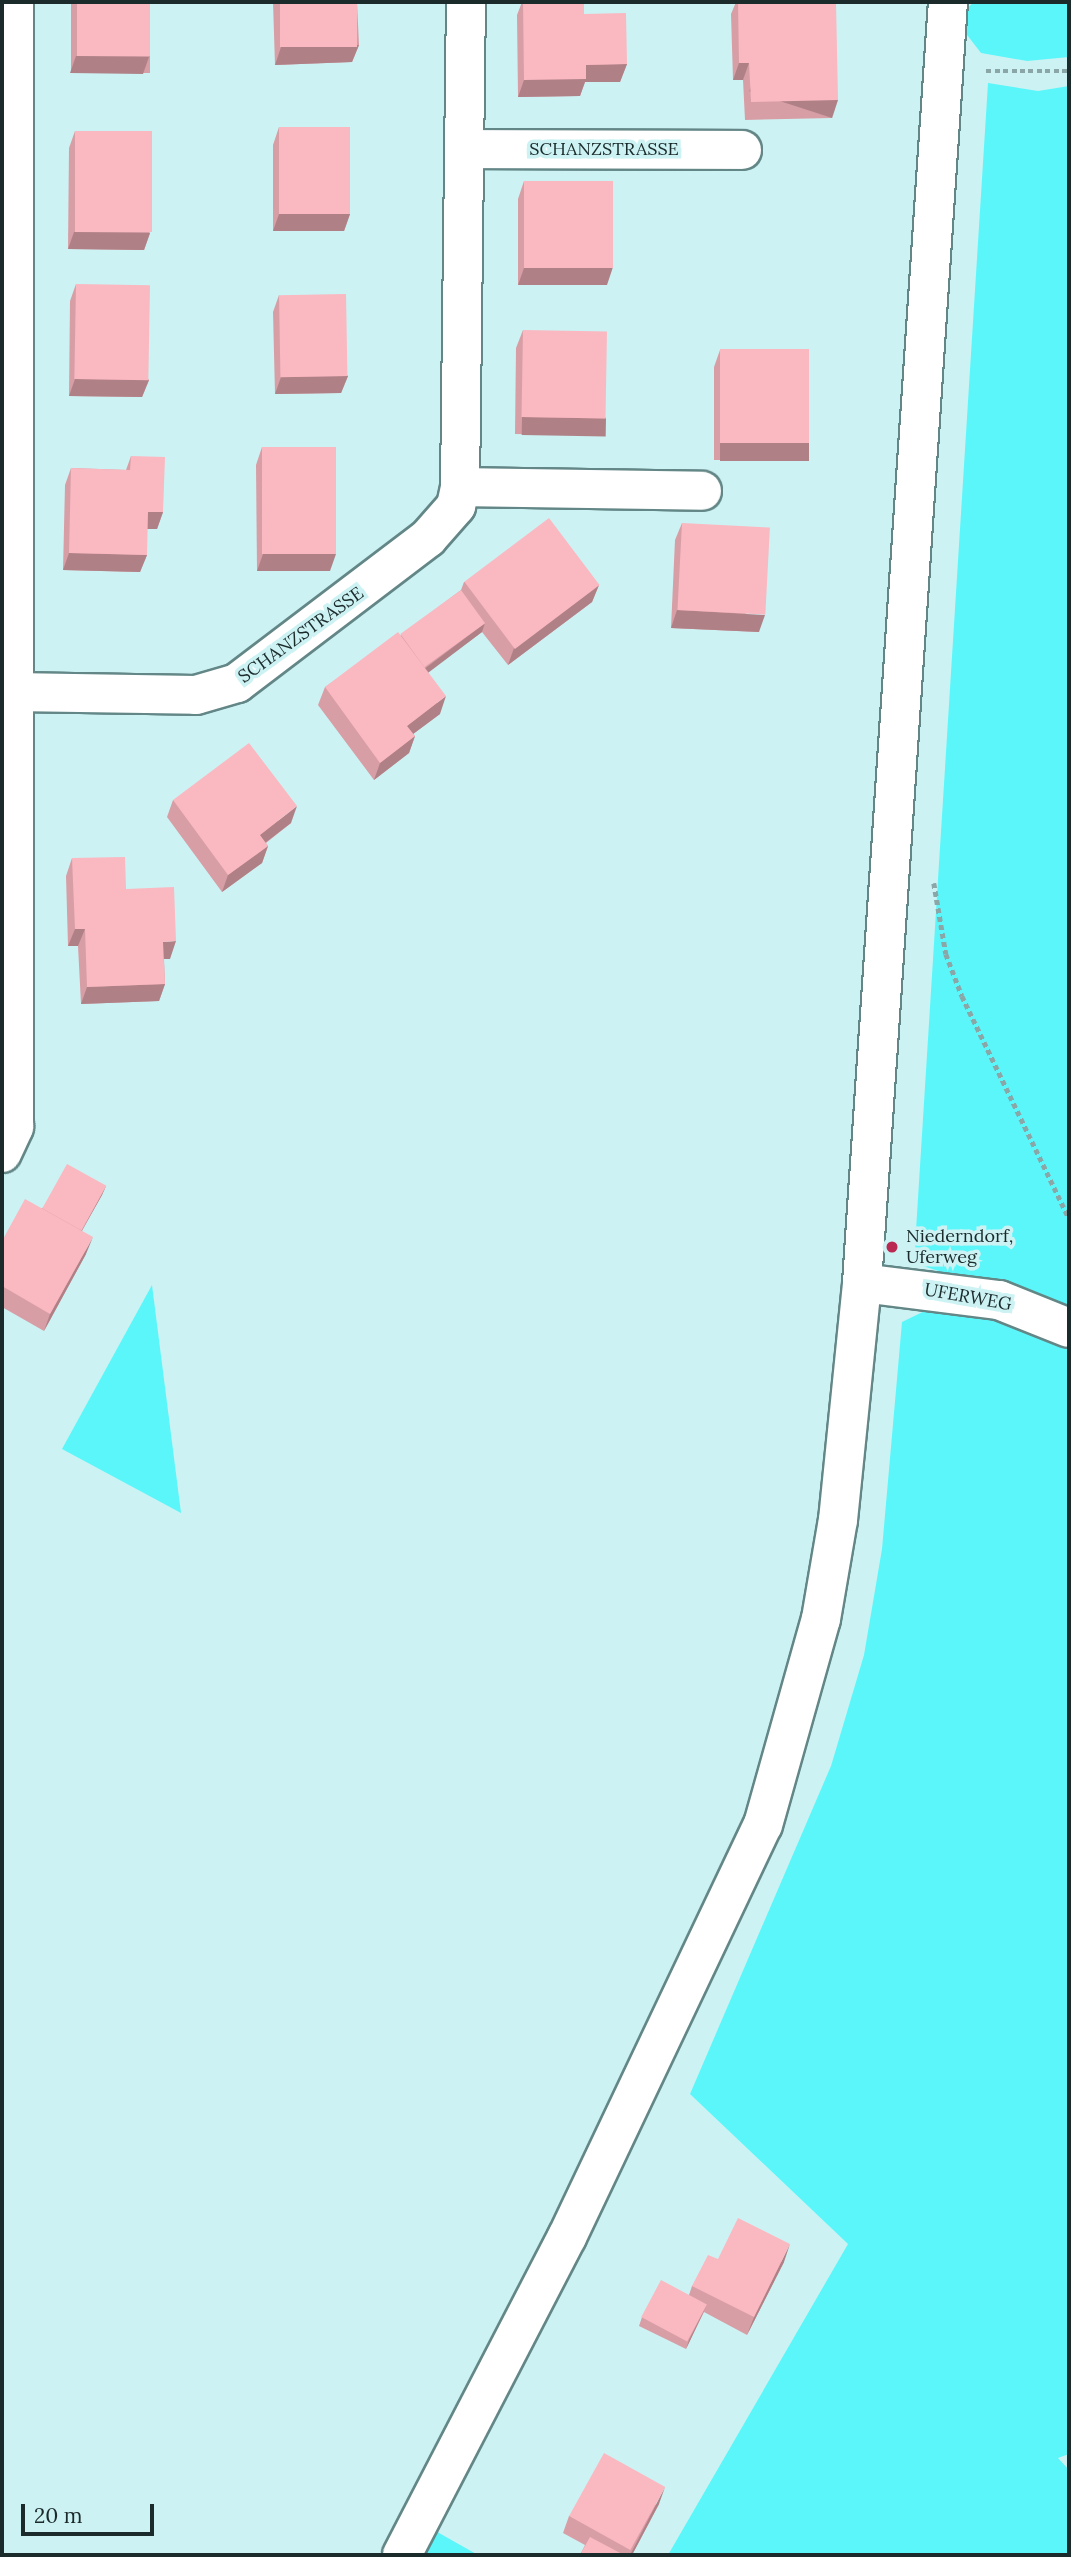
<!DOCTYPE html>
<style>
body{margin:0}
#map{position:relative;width:1071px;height:2557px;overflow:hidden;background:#cdf2f3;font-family:Lora,serif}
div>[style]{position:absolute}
.green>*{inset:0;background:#5bf6fa}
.path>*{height:4.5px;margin-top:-2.25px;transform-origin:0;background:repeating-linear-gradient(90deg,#8aa6a7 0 5px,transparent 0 8.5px)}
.roads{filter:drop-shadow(2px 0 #638686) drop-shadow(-2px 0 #638686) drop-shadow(0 2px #638686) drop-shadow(0 -2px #638686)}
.minor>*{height:38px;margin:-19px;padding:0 19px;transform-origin:19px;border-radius:19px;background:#fff}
.wall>*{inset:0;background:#d79ea6;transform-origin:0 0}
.shaded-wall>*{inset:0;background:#af8187;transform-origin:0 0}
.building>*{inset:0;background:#fab8c1;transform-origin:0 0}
.dots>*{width:19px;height:19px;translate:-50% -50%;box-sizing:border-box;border:4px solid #cdf2f3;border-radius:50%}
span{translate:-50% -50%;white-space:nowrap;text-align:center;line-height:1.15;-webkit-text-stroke:7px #cdf2f3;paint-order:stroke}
.street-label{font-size:18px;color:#1b2a2a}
.poi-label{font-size:18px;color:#1b2a2a}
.left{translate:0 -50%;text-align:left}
.frame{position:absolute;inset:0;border:4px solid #1b2a2a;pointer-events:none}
.scale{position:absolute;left:21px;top:2504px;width:133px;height:32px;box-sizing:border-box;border:4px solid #1b2a2a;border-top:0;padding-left:9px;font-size:21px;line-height:24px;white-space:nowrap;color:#1b2a2a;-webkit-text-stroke:5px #cdf2f3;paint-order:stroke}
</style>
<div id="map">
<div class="green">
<i style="clip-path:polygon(974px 2px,1069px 2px,1069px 57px,1027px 61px,981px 53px,964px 31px,964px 11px)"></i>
<i style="clip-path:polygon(988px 83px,1038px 91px,1069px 86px,1069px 1313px,923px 1266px,915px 1246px)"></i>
<i style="clip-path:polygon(152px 1285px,181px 1513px,62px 1449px)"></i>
<i style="clip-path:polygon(939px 1304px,986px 1309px,1069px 1343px,1069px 2454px,1058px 2458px,1069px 2470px,1069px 2555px,668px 2555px,848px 2244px,690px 2094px,831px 1766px,864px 1655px,882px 1549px,902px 1322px)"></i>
<i style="clip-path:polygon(432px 2529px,478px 2555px,419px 2555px)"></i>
</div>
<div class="path">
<i style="left:986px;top:71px;width:83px"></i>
<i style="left:934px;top:883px;width:72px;rotate:80.4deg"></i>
<i style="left:946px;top:954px;width:45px;rotate:69.1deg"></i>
<i style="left:962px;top:996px;width:246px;rotate:64.3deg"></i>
</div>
<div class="roads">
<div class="minor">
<i style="left:466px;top:149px;width:276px;rotate:0.2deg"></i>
<i style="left:460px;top:487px;width:485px;rotate:-89.3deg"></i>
<i style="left:13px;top:692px;width:183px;rotate:0.9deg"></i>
<i style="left:196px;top:695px;width:43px;rotate:-16.3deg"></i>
<i style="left:237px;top:683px;width:240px;rotate:-37.2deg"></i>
<i style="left:428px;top:538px;width:43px;rotate:-48.8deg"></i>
<i style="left:456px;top:506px;width:19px;rotate:-78deg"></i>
<i style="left:460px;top:487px;width:242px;rotate:0.9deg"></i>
<i style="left:2px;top:1153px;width:29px;rotate:-65deg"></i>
<i style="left:14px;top:1127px;width:1125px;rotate:-90deg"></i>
<i style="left:862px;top:1283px;width:138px;rotate:7.1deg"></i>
<i style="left:999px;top:1300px;width:75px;rotate:21.8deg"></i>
<i style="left:402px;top:2555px;width:358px;rotate:-62.6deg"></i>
<i style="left:567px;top:2237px;width:456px;rotate:-64.6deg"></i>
<i style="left:763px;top:1825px;width:214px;rotate:-74.3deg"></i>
<i style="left:821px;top:1619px;width:100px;rotate:-80.3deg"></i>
<i style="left:838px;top:1520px;width:238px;rotate:-84.2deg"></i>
<i style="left:862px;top:1283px;width:1284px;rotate:-86.16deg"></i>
</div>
</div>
<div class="wall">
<i style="left:71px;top:2px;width:79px;height:71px"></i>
<i style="clip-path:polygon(273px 2px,357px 2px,359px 45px,352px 62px,275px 65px)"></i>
<i style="clip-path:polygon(522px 2px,584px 2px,584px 14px,627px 64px,620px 82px,585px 82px,580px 96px,518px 97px,517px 15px)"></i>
<i style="clip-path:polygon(736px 2px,836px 2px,832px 118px,745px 120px,743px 80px,733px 80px,731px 14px)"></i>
<i style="clip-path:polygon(279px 127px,350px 214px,344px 231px,273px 231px,273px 145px)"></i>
<i style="clip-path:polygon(75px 131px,150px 233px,144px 250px,68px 249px,69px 148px)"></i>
<i style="clip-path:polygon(524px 181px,607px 285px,518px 285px,518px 199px)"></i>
<i style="clip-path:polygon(76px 284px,149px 380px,142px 397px,69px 396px,70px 301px)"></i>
<i style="clip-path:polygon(279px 295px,348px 376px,341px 393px,275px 394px,273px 312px)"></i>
<i style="clip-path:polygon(523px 330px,606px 418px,600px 435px,515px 434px,516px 348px)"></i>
<i style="clip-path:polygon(720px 350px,809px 443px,802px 460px,714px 460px,714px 367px)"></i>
<i style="clip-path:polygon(262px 447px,330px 571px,257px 571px,256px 465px)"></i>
<i style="clip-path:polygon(131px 456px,163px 512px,157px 529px,147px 529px,147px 555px,140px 572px,63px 570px,65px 485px,71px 468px,126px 470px)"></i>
<i style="clip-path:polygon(682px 523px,759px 632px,671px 628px,675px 540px)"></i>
<i style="clip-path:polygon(464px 582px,599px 585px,592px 602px,508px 665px,482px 632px,428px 672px,440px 714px,413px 734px,415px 736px,409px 753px,374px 780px,318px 705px,325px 687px,401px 635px,461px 590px)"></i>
<i style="clip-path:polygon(173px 800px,291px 823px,266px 843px,268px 846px,262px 863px,222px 892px,167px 817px)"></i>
<i style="clip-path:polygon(72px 858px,126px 889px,170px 959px,164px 959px,165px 984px,159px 1001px,81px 1004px,78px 946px,68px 946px,66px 876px)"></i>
<i style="clip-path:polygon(106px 1186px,102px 1195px,82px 1231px,86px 1254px,44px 1331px,2px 1307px,2px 1241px,42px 1208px)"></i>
<i style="clip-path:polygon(718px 2259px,784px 2262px,747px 2335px,704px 2312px,686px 2349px,639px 2326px,642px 2317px,689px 2295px,692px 2286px)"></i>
<i style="clip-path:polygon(659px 2504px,632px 2555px,580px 2555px,585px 2545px,563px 2533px,569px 2516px)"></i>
</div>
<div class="shaded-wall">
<i style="clip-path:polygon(359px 45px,352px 62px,275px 65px,281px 47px)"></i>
<i style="clip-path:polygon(76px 56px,149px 57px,143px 74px,70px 73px)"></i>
<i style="clip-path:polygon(739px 63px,749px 63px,743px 80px,733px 80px)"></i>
<i style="clip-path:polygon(627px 64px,620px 82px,585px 82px,580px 96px,518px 97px,524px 80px,586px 65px)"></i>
<i style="left:838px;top:100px;width:19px;height:87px;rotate:108deg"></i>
<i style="clip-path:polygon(279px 214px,350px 214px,344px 231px,273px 231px)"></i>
<i style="clip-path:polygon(74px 232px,150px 233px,144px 250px,68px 249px)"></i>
<i style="clip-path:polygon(613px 267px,607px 285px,518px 285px,524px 268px)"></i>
<i style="clip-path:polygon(348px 376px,341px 393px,275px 394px,281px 377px)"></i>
<i style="clip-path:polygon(75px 379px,149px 380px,142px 397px,69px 396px)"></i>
<i style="left:522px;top:417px;width:84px;height:18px;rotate:1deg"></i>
<i style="left:720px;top:443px;width:89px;height:18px"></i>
<i style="clip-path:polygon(148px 512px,163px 512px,157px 529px,142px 529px)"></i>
<i style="clip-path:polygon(69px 553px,147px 555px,140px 572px,63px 570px)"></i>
<i style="clip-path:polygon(263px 554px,336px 554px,330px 571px,257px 571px)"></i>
<i style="clip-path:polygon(599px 585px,592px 602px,508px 665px,514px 648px)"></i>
<i style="clip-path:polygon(677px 610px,765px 615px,759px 632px,671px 628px)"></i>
<i style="clip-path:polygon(485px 623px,482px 632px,416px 682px,419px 673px)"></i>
<i style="clip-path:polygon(446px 696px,440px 714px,401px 743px,407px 726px)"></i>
<i style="clip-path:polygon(415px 736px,409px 753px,374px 780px,380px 763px)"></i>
<i style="clip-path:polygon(297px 806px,291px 823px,253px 852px,260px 835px)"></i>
<i style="clip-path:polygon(268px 846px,262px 863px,222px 892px,228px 875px)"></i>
<i style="clip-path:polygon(75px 929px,85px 929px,78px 946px,68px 946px)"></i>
<i style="clip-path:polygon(176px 941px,170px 959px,157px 959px,163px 942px)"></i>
<i style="clip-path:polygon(165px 984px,159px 1001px,81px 1004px,87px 987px)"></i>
<i style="clip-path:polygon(106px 1186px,102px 1195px,73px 1246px,76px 1237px)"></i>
<i style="clip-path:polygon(93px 1237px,86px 1254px,44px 1331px,50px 1314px)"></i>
<i style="clip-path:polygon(790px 2244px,784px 2262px,747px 2335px,754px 2317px)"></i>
<i style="clip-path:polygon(707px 2304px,703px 2313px,686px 2349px,689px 2340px)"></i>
<i style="clip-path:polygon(665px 2487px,659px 2504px,632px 2555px,630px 2555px)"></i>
</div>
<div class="building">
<i style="left:77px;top:2px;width:73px;height:54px"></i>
<i style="left:280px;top:2px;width:77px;height:45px"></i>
<i style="clip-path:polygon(523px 2px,584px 2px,584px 14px,626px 13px,627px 64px,586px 65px,586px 79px,524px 80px)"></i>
<i style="clip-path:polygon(738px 2px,836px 2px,838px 100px,751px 102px,749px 63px,739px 63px)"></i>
<i style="left:279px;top:127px;width:71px;height:87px"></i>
<i style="left:75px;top:131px;width:77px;height:101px"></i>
<i style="left:524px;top:181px;width:89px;height:87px"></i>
<i style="left:76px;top:284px;width:74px;height:95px;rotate:1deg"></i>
<i style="left:346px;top:294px;width:82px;height:67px;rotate:89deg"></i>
<i style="left:523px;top:330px;width:84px;height:87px;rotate:1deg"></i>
<i style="left:809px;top:349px;width:94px;height:89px;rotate:90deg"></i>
<i style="left:262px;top:447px;width:74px;height:107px"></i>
<i style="clip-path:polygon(131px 456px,165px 457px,163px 512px,148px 512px,147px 555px,69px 553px,71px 468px,130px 470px)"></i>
<i style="left:549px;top:518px;width:84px;height:106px;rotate:53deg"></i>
<i style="left:682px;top:523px;width:88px;height:87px;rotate:3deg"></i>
<i style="left:461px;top:590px;width:41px;height:75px;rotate:54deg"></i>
<i style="clip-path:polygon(398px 632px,446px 696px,407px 726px,415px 736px,380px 763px,325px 687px)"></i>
<i style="clip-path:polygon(249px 743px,297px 806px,260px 835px,268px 846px,228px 875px,173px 800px)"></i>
<i style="clip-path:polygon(125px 857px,126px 889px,174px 887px,176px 941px,163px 942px,165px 984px,87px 987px,85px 929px,75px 929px,72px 858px)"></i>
<i style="left:67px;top:1164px;width:45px;height:51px;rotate:29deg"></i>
<i style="clip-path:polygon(25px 1199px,93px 1237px,50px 1314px,2px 1286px,2px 1241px)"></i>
<i style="clip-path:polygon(738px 2218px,790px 2244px,754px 2317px,692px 2286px,708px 2255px,718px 2259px)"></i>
<i style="left:661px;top:2280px;width:52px;height:42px;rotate:28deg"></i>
<i style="left:604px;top:2453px;width:70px;height:72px;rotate:29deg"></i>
<i style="clip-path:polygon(590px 2537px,624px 2555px,580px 2555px)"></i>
</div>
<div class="dots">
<i style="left:892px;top:1247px;background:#b92952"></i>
</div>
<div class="street-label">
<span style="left:604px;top:149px">SCHANZSTRASSE</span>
<span style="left:301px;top:635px;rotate:-36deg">SCHANZSTRASSE</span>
<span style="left:968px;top:1297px;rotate:10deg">UFERWEG</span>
</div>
<div class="poi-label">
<span class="left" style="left:906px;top:1247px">Niederndorf,<br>Uferweg</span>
</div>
<div class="frame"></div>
<div class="scale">20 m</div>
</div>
